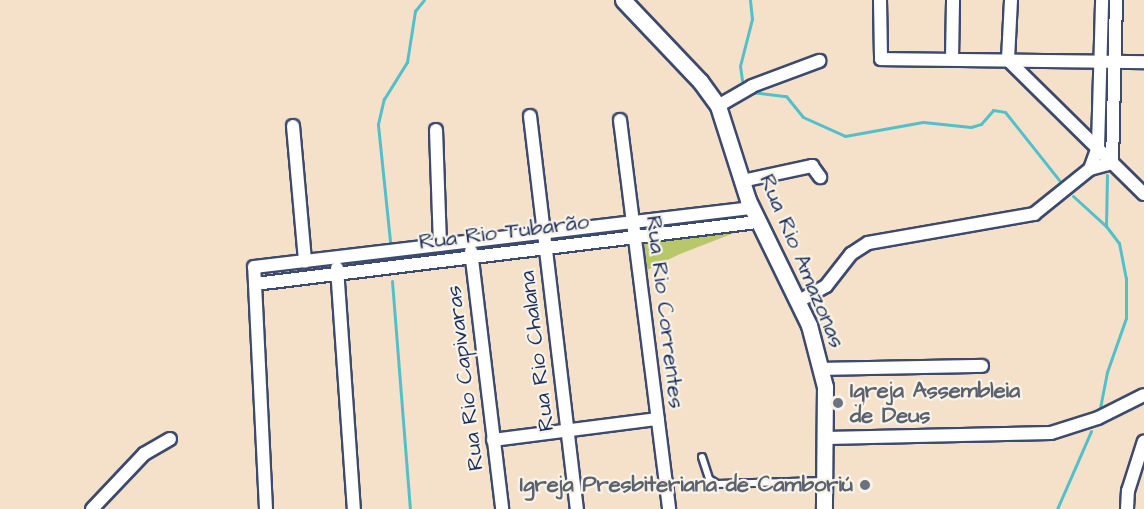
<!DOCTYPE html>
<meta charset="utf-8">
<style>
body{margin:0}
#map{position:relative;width:1144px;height:509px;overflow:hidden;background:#f5e1c9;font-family:"Architects Daughter",sans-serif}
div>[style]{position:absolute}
.green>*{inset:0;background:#b8c769}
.stream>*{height:3px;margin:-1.5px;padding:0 1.5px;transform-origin:1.5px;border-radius:1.5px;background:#52c0ca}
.roads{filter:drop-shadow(2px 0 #3c4a6e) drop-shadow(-2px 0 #3c4a6e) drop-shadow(0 2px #3c4a6e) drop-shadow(0 -2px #3c4a6e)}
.service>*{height:6px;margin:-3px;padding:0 3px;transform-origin:3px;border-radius:3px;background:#fff}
.minor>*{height:12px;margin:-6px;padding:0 6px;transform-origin:6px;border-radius:6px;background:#fff}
.tertiary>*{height:15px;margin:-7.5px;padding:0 7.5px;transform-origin:7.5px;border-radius:7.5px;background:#fff}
.dots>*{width:16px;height:16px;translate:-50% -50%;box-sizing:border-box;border:3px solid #f7f3e8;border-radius:50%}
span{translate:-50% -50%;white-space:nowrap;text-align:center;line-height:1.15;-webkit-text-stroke:4.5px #f7f3e8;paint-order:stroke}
.street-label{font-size:22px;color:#1b2f5e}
.worship-label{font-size:22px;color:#5b616d;font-weight:700}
.left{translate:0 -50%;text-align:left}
.right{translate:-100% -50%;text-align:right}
</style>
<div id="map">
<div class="green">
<i style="clip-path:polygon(747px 228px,680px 254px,645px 271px,641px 242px)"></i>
</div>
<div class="stream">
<i style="left:1108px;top:55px;width:55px;rotate:-89deg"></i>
<i style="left:742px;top:80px;width:14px;rotate:-98deg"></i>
<i style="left:740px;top:66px;width:49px;rotate:-75.7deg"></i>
<i style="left:752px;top:19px;width:19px;rotate:-96deg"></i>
<i style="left:752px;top:92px;width:34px;rotate:7deg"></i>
<i style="left:786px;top:96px;width:27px;rotate:51deg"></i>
<i style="left:803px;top:117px;width:46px;rotate:24.3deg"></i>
<i style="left:845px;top:136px;width:79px;rotate:-10.2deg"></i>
<i style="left:923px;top:122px;width:48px;rotate:5.9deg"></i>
<i style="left:971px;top:127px;width:10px;rotate:-17deg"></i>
<i style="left:981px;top:124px;width:18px;rotate:-49deg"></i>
<i style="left:993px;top:110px;width:12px;rotate:9deg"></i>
<i style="left:1005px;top:112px;width:87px;rotate:51.5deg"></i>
<i style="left:1105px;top:144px;width:71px;rotate:-87.6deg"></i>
<i style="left:1073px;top:196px;width:45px;rotate:42.3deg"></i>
<i style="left:1106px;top:226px;width:21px;rotate:53deg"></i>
<i style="left:1119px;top:243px;width:36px;rotate:79deg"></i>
<i style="left:1126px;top:278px;width:40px;rotate:90deg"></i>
<i style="left:1126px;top:318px;width:57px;rotate:109.4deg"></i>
<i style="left:1107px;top:372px;width:37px;rotate:101deg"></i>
<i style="left:1106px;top:226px;width:51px;rotate:-88.9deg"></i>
<i style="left:390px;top:241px;width:118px;rotate:-95.9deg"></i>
<i style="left:378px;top:124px;width:26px;rotate:-77deg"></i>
<i style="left:384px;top:99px;width:44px;rotate:-58.1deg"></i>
<i style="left:407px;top:62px;width:52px;rotate:-81.1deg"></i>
<i style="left:415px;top:11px;width:14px;rotate:-51deg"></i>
<i style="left:392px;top:281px;width:229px;rotate:85.5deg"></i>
<i style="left:1057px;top:509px;width:85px;rotate:-66.4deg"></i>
</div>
<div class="roads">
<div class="service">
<i style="left:702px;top:457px;width:23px;rotate:72deg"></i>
<i style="left:709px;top:479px;width:9px;rotate:32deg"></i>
<i style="left:717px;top:484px;width:107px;rotate:-1.6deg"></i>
</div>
<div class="minor">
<i style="left:880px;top:0;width:59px;rotate:89deg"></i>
<i style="left:881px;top:59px;width:263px;rotate:0.7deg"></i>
<i style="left:1011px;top:0;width:60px;rotate:92.9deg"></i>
<i style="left:1008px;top:60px;width:191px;rotate:44.6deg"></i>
<i style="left:952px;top:59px;width:59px;rotate:-89deg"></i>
<i style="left:718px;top:106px;width:39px;rotate:-30deg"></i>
<i style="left:752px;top:86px;width:72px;rotate:-20.5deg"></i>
<i style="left:530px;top:116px;width:396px;rotate:83.2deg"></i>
<i style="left:620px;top:120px;width:392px;rotate:82.8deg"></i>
<i style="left:293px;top:126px;width:136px;rotate:84.9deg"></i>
<i style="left:436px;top:130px;width:115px;rotate:88deg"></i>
<i style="left:1090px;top:169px;width:23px;rotate:-70deg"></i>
<i style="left:1098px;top:147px;width:147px;rotate:-88.4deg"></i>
<i style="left:742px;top:181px;width:72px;rotate:-12.1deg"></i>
<i style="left:812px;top:166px;width:14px;rotate:54deg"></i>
<i style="left:471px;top:251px;width:260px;rotate:83.1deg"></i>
<i style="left:337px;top:268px;width:242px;rotate:86deg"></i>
<i style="left:255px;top:284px;width:506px;rotate:-7.04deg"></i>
<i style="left:799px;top:301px;width:31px;rotate:-29deg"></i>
<i style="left:826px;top:286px;width:41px;rotate:-52deg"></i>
<i style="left:851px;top:254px;width:20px;rotate:-33deg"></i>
<i style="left:868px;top:243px;width:169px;rotate:-9.9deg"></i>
<i style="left:1034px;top:214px;width:72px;rotate:-38.8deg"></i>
<i style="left:1090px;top:169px;width:23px;rotate:-15deg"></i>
<i style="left:1112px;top:163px;width:163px;rotate:-88.6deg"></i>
<i style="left:823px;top:369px;width:159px;rotate:-1.1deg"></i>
<i style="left:826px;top:438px;width:225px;rotate:-1.3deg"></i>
<i style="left:1051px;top:433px;width:49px;rotate:-17.7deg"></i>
<i style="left:1098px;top:418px;width:51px;rotate:-26.6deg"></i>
<i style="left:493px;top:440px;width:166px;rotate:-7.3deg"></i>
<i style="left:92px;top:509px;width:76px;rotate:-46.6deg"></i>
<i style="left:144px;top:454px;width:30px;rotate:-30deg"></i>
<i style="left:266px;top:509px;width:242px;rotate:-92.8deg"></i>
<i style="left:254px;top:267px;width:500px;rotate:-6.77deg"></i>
<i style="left:1127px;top:509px;width:18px;rotate:-87deg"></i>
<i style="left:1128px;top:491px;width:52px;rotate:-72.3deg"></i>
</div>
<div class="tertiary">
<i style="left:623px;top:0;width:112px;rotate:46.5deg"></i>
<i style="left:700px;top:81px;width:31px;rotate:54deg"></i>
<i style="left:718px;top:106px;width:99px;rotate:72.3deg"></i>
<i style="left:748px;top:200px;width:139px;rotate:64deg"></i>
<i style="left:809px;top:325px;width:64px;rotate:75.5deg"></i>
<i style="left:825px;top:387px;width:122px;rotate:90.5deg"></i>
</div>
</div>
<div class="dots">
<i style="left:838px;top:403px;background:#6b7280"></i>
<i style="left:865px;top:485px;background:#6b7280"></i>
</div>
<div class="street-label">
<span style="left:504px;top:232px;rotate:-7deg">Rua Rio Tubarão</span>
<span style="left:802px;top:261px;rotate:67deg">Rua Rio Amazonas</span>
<span style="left:665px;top:312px;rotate:83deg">Rua Rio Correntes</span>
<span style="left:537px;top:351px;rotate:-97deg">Rua Rio Chalana</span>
<span style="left:465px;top:378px;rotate:-97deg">Rua Rio Capivaras</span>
</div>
<div class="worship-label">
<span class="left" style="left:850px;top:403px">Igreja Assembleia<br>de Deus</span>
<span class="right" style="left:853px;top:485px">Igreja Presbiteriana de Camboriú</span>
</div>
</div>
